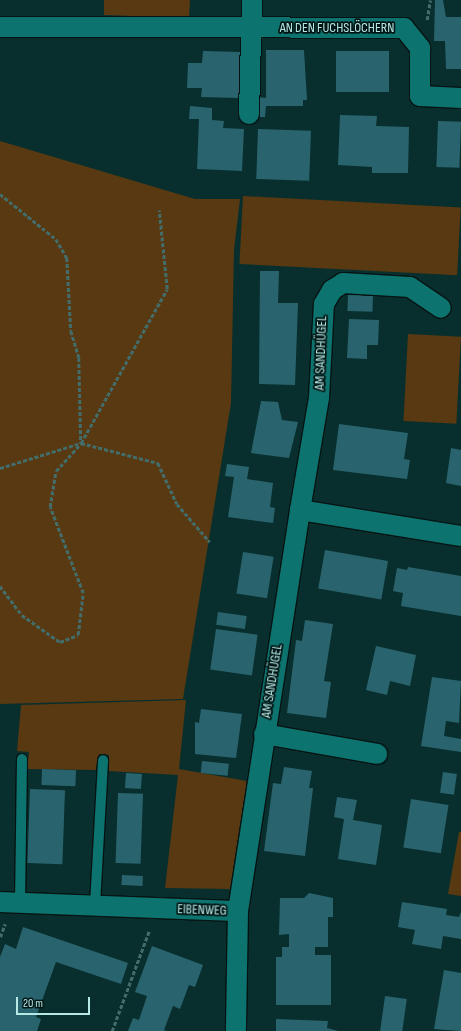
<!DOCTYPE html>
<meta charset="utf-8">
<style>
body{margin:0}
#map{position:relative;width:461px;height:1031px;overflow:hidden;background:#082f2d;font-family:"Sofia Sans Condensed",sans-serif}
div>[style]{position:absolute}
.green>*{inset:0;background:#583911;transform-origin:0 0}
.building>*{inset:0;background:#29646e;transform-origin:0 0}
.path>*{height:2.5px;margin-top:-1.25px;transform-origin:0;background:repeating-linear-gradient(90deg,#426d6a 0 4px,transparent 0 6px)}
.roads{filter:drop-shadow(1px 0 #061413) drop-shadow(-1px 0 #061413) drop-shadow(0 1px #061413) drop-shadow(0 -1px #061413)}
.lane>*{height:10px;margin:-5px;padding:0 5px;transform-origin:5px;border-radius:5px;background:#0d736e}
.street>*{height:20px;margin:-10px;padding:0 10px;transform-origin:10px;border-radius:10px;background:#0d736e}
span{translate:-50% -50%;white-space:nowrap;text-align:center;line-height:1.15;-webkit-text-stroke:3.5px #001514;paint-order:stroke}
.street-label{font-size:14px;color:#b6e9e5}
.scale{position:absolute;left:16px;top:997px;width:74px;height:18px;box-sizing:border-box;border:2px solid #b6e9e5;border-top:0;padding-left:5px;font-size:12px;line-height:14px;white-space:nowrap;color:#b6e9e5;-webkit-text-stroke:3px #001514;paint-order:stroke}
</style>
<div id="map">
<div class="green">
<i style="clip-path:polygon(104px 0,190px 0,189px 18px,104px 15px)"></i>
<i style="clip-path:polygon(0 141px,195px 199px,240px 199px,234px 250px,231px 403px,183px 699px,0 704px)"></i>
<i style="left:243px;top:196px;width:218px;height:68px;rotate:3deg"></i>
<i style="left:408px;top:334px;width:53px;height:87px;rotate:3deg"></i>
<i style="clip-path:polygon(186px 700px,179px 769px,247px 781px,230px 889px,165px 888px,178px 775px,108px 771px,109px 755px,99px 754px,96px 770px,27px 769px,29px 752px,17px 751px,21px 705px)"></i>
<i style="clip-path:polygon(459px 832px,461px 832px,461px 896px,448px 894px)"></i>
</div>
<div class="building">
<i style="clip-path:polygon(435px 0,443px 0,446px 17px,461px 17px,461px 69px,446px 69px,445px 41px,434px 41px)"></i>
<i style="clip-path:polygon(266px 50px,304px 50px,307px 100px,303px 100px,303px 106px,266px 106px,265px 117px,256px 117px,256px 97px,266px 98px)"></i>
<i style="clip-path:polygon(203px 51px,240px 52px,239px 98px,201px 97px,202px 88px,187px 88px,188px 63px,202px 63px)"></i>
<i style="left:336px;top:51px;width:53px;height:41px"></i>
<i style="clip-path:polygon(190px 106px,212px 108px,212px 120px,224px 121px,223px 128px,244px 129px,242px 171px,197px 169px,199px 119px,189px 119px)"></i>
<i style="clip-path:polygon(340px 115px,377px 116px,376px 126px,409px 127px,408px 173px,372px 173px,372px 167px,338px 165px)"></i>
<i style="left:438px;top:121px;width:23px;height:46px;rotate:2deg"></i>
<i style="left:258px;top:129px;width:53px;height:50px;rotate:2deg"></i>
<i style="clip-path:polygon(260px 271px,279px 271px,278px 303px,298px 303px,295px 385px,259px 384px)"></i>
<i style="left:348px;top:295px;width:25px;height:16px;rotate:2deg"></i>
<i style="clip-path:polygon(349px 319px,379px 320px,378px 345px,367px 345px,367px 359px,347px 358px)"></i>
<i style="clip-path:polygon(261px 401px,278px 402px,282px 420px,298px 422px,289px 458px,251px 453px)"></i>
<i style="clip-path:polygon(339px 424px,408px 433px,404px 459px,410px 460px,407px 479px,333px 470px)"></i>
<i style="clip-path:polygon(451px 448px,461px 450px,461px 486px,446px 483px)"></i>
<i style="clip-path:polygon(227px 464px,249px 467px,247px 479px,273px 483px,270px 507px,275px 508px,273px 523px,228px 517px,234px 477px,225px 476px)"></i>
<i style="left:325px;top:550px;width:64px;height:39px;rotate:10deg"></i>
<i style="left:243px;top:552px;width:31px;height:42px;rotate:9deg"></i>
<i style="clip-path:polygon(408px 567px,461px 576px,461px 616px,401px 606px,403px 593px,393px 591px,397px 568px,407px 570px)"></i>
<i style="left:218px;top:612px;width:29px;height:13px;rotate:8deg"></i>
<i style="clip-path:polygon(305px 620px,333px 624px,324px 681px,331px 682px,326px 718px,287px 713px,296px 640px,302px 641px)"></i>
<i style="left:216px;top:629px;width:42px;height:41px;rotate:8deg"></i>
<i style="clip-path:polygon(376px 646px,416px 655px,410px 686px,390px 681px,387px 695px,366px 690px)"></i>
<i style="clip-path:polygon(432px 677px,461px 681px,459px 723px,446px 721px,444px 736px,461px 739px,461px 752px,421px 746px)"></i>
<i style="clip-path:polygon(201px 709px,242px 714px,236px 758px,195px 754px,195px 722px,199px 723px)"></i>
<i style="left:202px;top:761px;width:27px;height:12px;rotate:6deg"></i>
<i style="clip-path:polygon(284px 767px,312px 771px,309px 788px,313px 788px,305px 856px,264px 851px,273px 783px,281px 784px)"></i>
<i style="left:42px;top:769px;width:34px;height:16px;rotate:2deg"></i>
<i style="left:443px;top:772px;width:14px;height:21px;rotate:8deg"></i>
<i style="left:126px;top:773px;width:16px;height:15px;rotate:4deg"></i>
<i style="left:30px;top:789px;width:35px;height:74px;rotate:2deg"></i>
<i style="left:118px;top:793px;width:25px;height:70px;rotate:2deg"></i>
<i style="clip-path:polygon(337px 797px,357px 800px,353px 820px,382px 825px,376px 865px,338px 859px,344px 819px,334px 817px)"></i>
<i style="left:411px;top:799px;width:38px;height:49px;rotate:9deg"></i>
<i style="left:122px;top:875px;width:21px;height:10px;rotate:3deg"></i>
<i style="clip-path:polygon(309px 893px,333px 898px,333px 917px,328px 917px,328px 947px,315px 947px,315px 955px,331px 955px,331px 1005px,276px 1005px,276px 957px,282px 957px,282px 947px,289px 947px,289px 934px,279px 935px,280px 898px,304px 898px)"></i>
<i style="clip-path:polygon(402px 902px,447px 909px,446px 915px,459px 917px,461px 912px,461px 939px,443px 936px,441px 949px,412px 944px,415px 930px,398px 927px)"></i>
<i style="clip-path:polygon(23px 927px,128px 963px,121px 984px,56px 962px,36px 1017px,41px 1019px,37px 1031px,0 1031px,0 957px,5px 944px,16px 949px)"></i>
<i style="clip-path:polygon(152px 946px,203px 965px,195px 987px,189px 985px,180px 1009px,173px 1006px,164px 1030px,167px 1031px,128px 1031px,133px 1018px,139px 1020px,147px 996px,135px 992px)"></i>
<i style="clip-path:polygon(444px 970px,461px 973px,461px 1031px,434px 1029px)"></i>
<i style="left:385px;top:996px;width:22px;height:35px;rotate:8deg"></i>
<i style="clip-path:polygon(276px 1019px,328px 1021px,327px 1028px,338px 1031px,276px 1031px)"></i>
</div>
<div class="path">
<i style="left:427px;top:20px;width:20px;rotate:-81deg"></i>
<i style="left:0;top:194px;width:72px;rotate:38.8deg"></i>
<i style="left:56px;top:239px;width:22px;rotate:60deg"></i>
<i style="left:67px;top:258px;width:73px;rotate:86.9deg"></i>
<i style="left:71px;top:331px;width:28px;rotate:73deg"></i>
<i style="left:79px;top:358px;width:85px;rotate:88.7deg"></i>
<i style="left:0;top:468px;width:85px;rotate:-17.2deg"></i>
<i style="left:81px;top:443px;width:80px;rotate:14.6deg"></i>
<i style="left:158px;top:463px;width:45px;rotate:65.1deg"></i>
<i style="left:177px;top:504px;width:50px;rotate:49deg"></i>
<i style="left:0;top:586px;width:36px;rotate:53deg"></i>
<i style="left:22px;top:615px;width:47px;rotate:35.4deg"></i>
<i style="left:60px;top:642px;width:19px;rotate:-21deg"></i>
<i style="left:78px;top:635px;width:42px;rotate:-83.2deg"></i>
<i style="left:83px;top:593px;width:92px;rotate:-111deg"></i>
<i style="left:50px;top:507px;width:36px;rotate:-81deg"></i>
<i style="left:56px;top:471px;width:38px;rotate:-48deg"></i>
<i style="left:81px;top:443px;width:176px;rotate:-60.8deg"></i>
<i style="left:167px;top:289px;width:79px;rotate:-95.8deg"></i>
<i style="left:0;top:937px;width:14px;rotate:-69deg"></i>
<i style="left:112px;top:1031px;width:107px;rotate:-69.7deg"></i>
</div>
<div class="roads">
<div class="lane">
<i style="left:20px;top:903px;width:144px;rotate:-89.2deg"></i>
<i style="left:95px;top:905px;width:145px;rotate:-86.8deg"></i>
</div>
<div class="street">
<i style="left:0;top:27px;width:404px;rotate:0.1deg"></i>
<i style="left:404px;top:28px;width:26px;rotate:51deg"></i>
<i style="left:420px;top:48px;width:48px;rotate:90deg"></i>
<i style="left:420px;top:96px;width:41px;rotate:2.8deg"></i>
<i style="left:249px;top:114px;width:114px;rotate:-88.5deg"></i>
<i style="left:300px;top:510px;width:114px;rotate:-80.4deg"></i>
<i style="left:319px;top:398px;width:94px;rotate:-87deg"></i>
<i style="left:324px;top:304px;width:16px;rotate:-60deg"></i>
<i style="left:332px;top:290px;width:13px;rotate:-32deg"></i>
<i style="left:343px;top:283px;width:67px;rotate:3.4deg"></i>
<i style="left:410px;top:287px;width:37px;rotate:34deg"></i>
<i style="left:264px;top:734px;width:115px;rotate:10deg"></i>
<i style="left:0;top:902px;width:238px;rotate:2.2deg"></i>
<i style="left:238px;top:911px;width:120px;rotate:91deg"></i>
<i style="left:238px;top:911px;width:406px;rotate:-81.2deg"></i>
<i style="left:300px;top:510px;width:163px;rotate:9.2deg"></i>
</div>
</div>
<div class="street-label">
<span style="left:337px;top:28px">AN DEN FUCHSLÖCHERN</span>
<span style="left:321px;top:353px;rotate:-88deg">AM SANDHÜGEL</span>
<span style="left:272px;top:681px;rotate:-81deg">AM SANDHÜGEL</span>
<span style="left:202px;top:910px;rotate:2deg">EIBENWEG</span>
</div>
<div class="scale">20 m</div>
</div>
